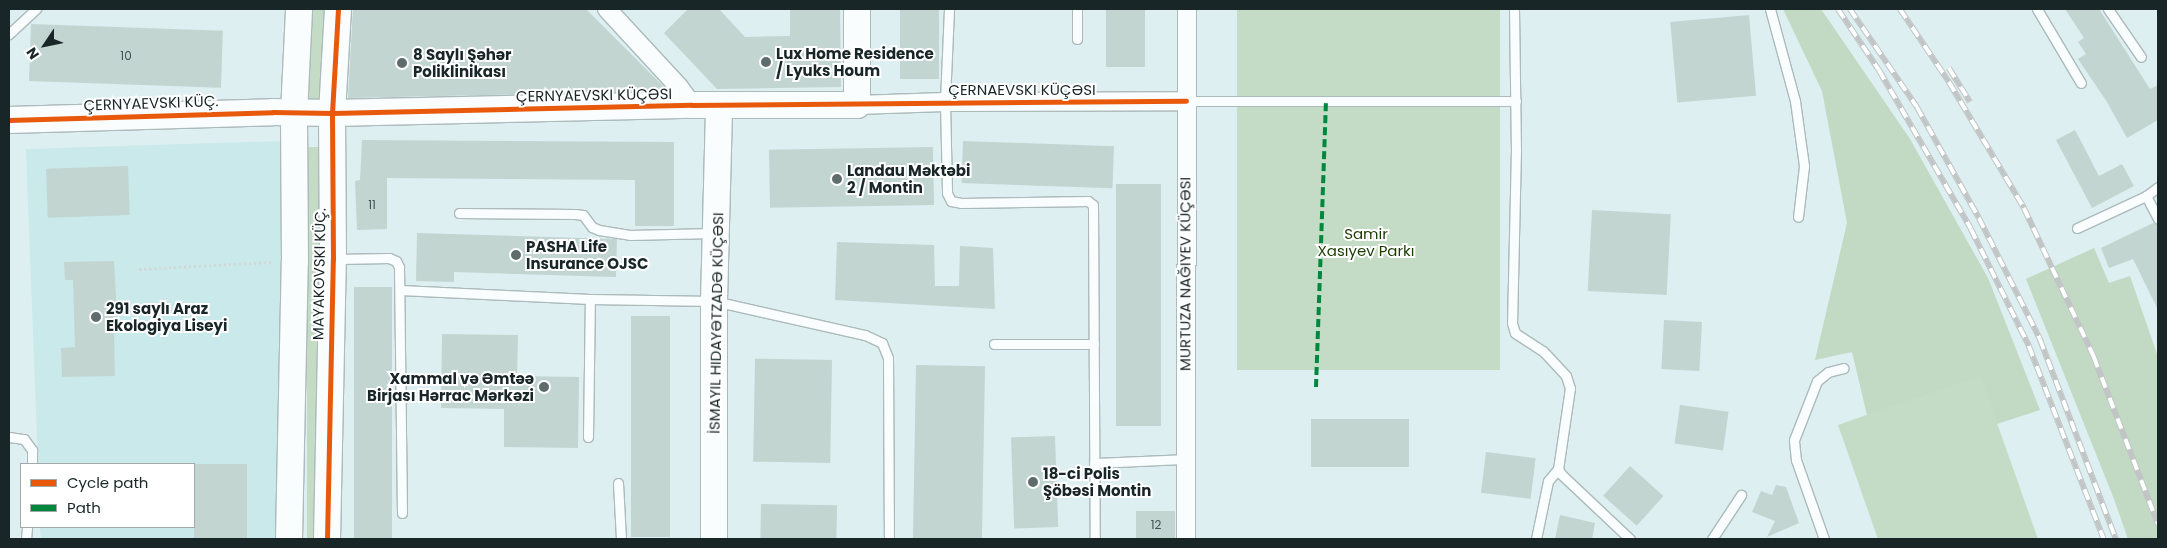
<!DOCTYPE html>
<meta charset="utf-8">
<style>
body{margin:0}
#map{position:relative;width:2167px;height:548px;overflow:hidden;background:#ddeff0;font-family:Poppins,sans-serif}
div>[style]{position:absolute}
.built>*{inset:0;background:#cae9eb}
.green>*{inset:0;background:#c4dbc6;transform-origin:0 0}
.forest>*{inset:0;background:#c2d9c3}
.building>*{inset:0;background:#c2d5d1;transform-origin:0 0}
.path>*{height:3px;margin-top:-1.5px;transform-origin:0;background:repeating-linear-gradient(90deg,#d2d8d8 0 2.5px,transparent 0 5px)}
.roads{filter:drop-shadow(1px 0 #acbabb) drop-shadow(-1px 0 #acbabb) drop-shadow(0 1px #acbabb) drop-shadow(0 -1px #acbabb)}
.lane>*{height:9px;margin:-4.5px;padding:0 4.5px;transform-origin:4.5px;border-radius:4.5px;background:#fafdfd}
.street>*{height:18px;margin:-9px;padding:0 9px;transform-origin:9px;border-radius:9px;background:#fafdfd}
.secondary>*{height:26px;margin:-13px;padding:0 13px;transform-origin:13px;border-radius:13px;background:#fafdfd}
.rail>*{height:5.5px;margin-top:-2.75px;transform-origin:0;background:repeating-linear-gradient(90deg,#fff 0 11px,#c1c5c6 0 22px);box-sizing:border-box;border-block:1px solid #c1c5c6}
.quiet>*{height:4px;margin-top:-2px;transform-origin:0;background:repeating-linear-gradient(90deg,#00873e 0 8px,transparent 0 12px)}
.cycleway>*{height:5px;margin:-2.5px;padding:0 2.5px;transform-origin:2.5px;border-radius:2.5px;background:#e8590c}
.dots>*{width:14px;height:14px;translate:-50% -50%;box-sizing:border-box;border:2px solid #fff;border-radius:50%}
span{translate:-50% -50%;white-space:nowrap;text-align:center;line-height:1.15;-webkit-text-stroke:4px #fff;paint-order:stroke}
.number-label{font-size:12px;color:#435252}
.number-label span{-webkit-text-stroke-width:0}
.poi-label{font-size:15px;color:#192627;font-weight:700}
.left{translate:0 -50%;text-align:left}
.right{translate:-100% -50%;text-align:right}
.street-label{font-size:15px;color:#192627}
.park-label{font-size:15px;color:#1a3b00}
.frame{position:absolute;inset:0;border:10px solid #192627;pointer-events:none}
.legend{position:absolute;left:20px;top:463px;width:175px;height:65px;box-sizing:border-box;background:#fff;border:1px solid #a3a8a9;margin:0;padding:6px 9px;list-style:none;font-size:15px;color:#192627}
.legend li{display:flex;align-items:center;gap:10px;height:25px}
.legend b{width:25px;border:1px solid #a3a8a9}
.north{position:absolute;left:20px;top:20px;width:50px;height:50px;-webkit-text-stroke:4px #fff;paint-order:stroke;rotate:236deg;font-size:14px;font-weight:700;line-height:20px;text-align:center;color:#192627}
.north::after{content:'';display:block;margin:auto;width:18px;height:22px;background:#192627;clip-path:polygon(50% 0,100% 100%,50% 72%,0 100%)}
</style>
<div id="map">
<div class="built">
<i style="clip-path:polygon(283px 141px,276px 539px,41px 539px,40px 527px,194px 527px,194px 464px,38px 464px,26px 149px)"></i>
</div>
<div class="green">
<i style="left:308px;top:9px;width:19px;height:97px"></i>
<i style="left:1237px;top:9px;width:263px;height:361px"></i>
<i style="left:307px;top:147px;width:18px;height:392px"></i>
<i style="clip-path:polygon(1980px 375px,2038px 539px,1878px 539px,1838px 425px)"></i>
</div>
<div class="forest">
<i style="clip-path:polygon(1783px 9px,1821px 9px,1910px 139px,1988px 278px,2040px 410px,1997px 424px,1980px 376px,1867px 415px,1852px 352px,1815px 360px,1847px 223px,1822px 91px)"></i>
<i style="clip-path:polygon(2094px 248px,2109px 283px,2130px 276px,2158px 357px,2158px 539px,2128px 539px,2114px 499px,2026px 279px)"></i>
</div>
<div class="building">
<i style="clip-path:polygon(353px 9px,586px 9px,668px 91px,348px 98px)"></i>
<i style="clip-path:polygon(688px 9px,719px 9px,745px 37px,790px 36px,790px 9px,840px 9px,841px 87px,717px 89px,664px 33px)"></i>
<i style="left:900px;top:9px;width:39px;height:70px"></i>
<i style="left:1106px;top:9px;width:39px;height:58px"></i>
<i style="clip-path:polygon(2065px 9px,2099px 9px,2150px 89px,2158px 85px,2158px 120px,2127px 138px,2107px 102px,2078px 59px,2086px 54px,2078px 42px,2084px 38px)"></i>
<i style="left:1749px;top:15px;width:81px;height:79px;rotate:85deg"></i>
<i style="left:31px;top:24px;width:192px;height:57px;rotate:2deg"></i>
<i style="clip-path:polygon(2075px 130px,2099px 176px,2122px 164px,2134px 186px,2092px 208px,2056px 140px)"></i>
<i style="clip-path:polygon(362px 140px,674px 142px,674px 226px,635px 226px,635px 180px,387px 178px,387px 229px,357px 230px,355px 181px,360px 180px)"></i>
<i style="left:963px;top:141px;width:151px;height:42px;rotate:2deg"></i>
<i style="left:933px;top:147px;width:58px;height:164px;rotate:89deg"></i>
<i style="left:128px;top:166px;width:49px;height:82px;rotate:88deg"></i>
<i style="left:1161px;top:184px;width:242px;height:45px;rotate:90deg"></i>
<i style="left:1592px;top:210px;width:79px;height:81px;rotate:3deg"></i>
<i style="clip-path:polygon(2153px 223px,2158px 225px,2158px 310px,2133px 259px,2109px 268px,2101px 248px)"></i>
<i style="clip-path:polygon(417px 233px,617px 239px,616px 277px,454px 272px,454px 282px,416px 281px)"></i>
<i style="clip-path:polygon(837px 242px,934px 245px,935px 286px,959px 286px,960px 246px,993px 248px,995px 309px,835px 300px)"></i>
<i style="clip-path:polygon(114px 261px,118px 332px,114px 332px,115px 376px,62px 377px,61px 348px,75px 347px,73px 280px,65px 280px,64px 262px)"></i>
<i style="left:354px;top:287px;width:38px;height:252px"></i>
<i style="left:631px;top:316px;width:39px;height:221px"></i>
<i style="left:1664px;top:320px;width:38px;height:49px;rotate:3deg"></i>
<i style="clip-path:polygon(442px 334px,518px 335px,517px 376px,579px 377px,578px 448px,504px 447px,504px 409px,441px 408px)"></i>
<i style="left:832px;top:360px;width:103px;height:77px;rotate:91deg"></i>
<i style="left:916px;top:365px;width:69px;height:174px;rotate:1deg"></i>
<i style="left:1680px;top:405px;width:49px;height:39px;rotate:8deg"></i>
<i style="left:1311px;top:419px;width:98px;height:48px"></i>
<i style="left:1055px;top:436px;width:91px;height:44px;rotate:88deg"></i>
<i style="left:1486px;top:452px;width:50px;height:41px;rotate:7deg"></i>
<i style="left:194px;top:464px;width:53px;height:75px"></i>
<i style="left:1630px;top:466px;width:45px;height:40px;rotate:42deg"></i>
<i style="clip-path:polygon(1776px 485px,1786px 487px,1799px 523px,1767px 537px,1775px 521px,1752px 512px,1761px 491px,1772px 495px)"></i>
<i style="left:761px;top:504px;width:76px;height:35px;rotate:1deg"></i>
<i style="left:1136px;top:511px;width:39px;height:28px"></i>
<i style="clip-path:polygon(1560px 515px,1595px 523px,1592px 539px,1555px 539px)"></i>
</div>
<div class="path">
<i style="left:139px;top:269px;width:135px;rotate:-3deg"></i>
</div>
<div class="roads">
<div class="lane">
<i style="left:949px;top:9px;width:93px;rotate:92.5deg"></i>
<i style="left:945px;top:102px;width:91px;rotate:88.7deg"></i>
<i style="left:947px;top:193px;width:9px;rotate:63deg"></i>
<i style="left:951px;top:201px;width:10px;rotate:11deg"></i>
<i style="left:961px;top:203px;width:127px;rotate:-0.9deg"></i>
<i style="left:1088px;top:201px;width:6px;rotate:39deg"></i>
<i style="left:1093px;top:205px;width:334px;rotate:89.7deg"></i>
<i style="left:1514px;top:9px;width:140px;rotate:89.2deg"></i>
<i style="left:1516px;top:149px;width:174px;rotate:91.3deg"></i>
<i style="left:1512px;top:323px;width:10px;rotate:73deg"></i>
<i style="left:1515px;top:333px;width:33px;rotate:33deg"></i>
<i style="left:1543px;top:351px;width:34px;rotate:47deg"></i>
<i style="left:1566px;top:376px;width:13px;rotate:72deg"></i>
<i style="left:1570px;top:388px;width:82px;rotate:98.4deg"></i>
<i style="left:1558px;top:469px;width:6px;rotate:59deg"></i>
<i style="left:1561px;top:474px;width:95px;rotate:43.3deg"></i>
<i style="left:1770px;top:9px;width:95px;rotate:74.8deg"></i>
<i style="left:1795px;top:101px;width:66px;rotate:82.1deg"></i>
<i style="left:1804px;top:166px;width:51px;rotate:96.7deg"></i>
<i style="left:2037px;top:9px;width:86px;rotate:59.3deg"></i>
<i style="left:2108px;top:9px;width:58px;rotate:55.5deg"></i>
<i style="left:9px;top:34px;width:37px;rotate:-43deg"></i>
<i style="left:1077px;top:39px;width:30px;rotate:-90deg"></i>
<i style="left:1186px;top:101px;width:330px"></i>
<i style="left:2158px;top:187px;width:15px;rotate:143deg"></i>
<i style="left:2146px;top:196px;width:26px;rotate:62deg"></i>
<i style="left:459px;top:213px;width:116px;rotate:0.5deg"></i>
<i style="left:575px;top:214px;width:8px;rotate:7deg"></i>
<i style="left:583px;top:215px;width:15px;rotate:53deg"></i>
<i style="left:592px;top:227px;width:8px;rotate:23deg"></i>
<i style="left:599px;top:230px;width:31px;rotate:9deg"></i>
<i style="left:630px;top:235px;width:83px;rotate:-1.4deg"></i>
<i style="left:2077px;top:228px;width:76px;rotate:-24.9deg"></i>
<i style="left:336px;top:259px;width:53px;rotate:-1.1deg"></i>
<i style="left:389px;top:258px;width:8px;rotate:23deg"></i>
<i style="left:396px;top:261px;width:7px;rotate:63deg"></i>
<i style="left:399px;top:267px;width:246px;rotate:89.3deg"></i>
<i style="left:400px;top:290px;width:190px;rotate:2.7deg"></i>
<i style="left:590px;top:299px;width:124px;rotate:0.9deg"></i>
<i style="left:714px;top:301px;width:155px;rotate:12.7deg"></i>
<i style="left:865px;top:335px;width:19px;rotate:25deg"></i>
<i style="left:882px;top:343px;width:16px;rotate:68deg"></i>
<i style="left:888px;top:358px;width:181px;rotate:89.7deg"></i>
<i style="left:994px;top:344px;width:100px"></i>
<i style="left:9px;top:437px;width:15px;rotate:8deg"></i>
<i style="left:24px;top:439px;width:14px;rotate:54deg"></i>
<i style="left:32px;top:450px;width:14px;rotate:90deg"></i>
<i style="left:588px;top:437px;width:138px;rotate:-89.2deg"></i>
<i style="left:1094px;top:463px;width:90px;rotate:-2.5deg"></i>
<i style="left:618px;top:483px;width:56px;rotate:86.9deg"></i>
<i style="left:26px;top:539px;width:12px;rotate:-85deg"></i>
<i style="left:1536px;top:539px;width:59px;rotate:-78.3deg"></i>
<i style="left:1548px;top:481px;width:16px;rotate:-50deg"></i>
<i style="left:1712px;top:539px;width:53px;rotate:-56.6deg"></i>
<i style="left:1824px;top:539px;width:84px;rotate:-109.5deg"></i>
<i style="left:1796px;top:460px;width:20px;rotate:-96deg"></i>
<i style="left:1794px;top:440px;width:63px;rotate:-68.7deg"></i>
<i style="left:1817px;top:381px;width:14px;rotate:-39deg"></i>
<i style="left:1828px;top:372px;width:16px;rotate:-14deg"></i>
</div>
<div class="street">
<i style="left:607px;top:9px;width:106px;rotate:47.3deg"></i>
<i style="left:679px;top:87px;width:22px;rotate:54deg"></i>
<i style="left:857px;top:105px;width:88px;rotate:-2deg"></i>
<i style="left:945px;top:102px;width:241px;rotate:-0.2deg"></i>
<i style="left:1186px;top:539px;width:530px;rotate:-89.89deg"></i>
</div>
<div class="secondary">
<i style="left:9px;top:120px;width:264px;rotate:-1.7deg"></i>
<i style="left:273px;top:112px;width:59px;rotate:1deg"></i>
<i style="left:332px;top:113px;width:360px;rotate:-1.3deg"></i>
<i style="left:692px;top:105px;width:165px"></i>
<i style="left:857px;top:105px;width:96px;rotate:-90deg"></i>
<i style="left:289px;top:539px;width:278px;rotate:-88.8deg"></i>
<i style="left:295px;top:261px;width:148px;rotate:-90.4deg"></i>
<i style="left:294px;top:113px;width:104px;rotate:-87.2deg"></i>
<i style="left:327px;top:539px;width:280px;rotate:-88.8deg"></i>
<i style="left:333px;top:259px;width:146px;rotate:-90.4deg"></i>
<i style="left:332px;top:113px;width:104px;rotate:-86.7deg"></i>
<i style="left:714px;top:539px;width:238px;rotate:-90deg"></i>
<i style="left:714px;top:301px;width:195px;rotate:-88.5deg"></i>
</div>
</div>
<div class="rail">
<i style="left:1838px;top:9px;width:73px;rotate:56.1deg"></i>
<i style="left:1879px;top:70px;width:184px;rotate:59.9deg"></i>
<i style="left:1971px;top:229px;width:131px;rotate:63.6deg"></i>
<i style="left:2029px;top:346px;width:207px;rotate:68.8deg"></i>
<i style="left:1850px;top:9px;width:119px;rotate:55.6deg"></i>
<i style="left:1917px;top:107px;width:127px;rotate:60.8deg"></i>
<i style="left:1979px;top:218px;width:136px;rotate:63.2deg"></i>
<i style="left:2040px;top:339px;width:214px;rotate:69.2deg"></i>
<i style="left:1900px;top:9px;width:88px;rotate:56.1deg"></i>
<i style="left:1949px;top:82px;width:147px;rotate:59.2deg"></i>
<i style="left:2024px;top:208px;width:165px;rotate:64.8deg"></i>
<i style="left:2094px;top:357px;width:179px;rotate:69deg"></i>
<i style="left:1949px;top:68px;width:40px;rotate:58deg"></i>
</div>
<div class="quiet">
<i style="left:1316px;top:387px;width:287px;rotate:-88deg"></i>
</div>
<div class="cycleway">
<i style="left:9px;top:120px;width:264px;rotate:-1.7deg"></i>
<i style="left:273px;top:112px;width:59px;rotate:1deg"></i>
<i style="left:332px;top:113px;width:360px;rotate:-1.3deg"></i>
<i style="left:692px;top:105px;width:494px;rotate:-0.5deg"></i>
<i style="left:327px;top:539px;width:280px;rotate:-88.8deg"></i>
<i style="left:333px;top:259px;width:146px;rotate:-90.4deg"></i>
<i style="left:332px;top:113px;width:104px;rotate:-86.7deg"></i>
</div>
<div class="dots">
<i style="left:766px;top:62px;background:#5e6c6d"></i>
<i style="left:402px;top:63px;background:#5e6c6d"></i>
<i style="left:837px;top:179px;background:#5e6c6d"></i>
<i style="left:516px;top:255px;background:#5e6c6d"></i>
<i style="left:96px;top:317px;background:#5e6c6d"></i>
<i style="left:544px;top:387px;background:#5e6c6d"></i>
<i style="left:1033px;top:482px;background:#5e6c6d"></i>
</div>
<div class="number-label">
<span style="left:126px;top:56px">10</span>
<span style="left:372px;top:205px">11</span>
<span style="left:1156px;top:525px">12</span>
</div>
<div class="poi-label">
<span class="left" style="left:776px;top:62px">Lux Home Residence<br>/ Lyuks Houm</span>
<span class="left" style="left:413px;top:63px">8 Saylı Şəhər<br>Poliklinikası</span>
<span class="left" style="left:847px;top:179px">Landau Məktəbi<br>2 / Montin</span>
<span class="left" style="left:526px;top:255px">PASHA Life<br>Insurance OJSC</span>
<span class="left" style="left:106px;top:317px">291 saylı Araz<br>Ekologiya Liseyi</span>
<span class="right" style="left:534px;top:387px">Xammal və Əmtəə<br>Birjası Hərrac Mərkəzi</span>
<span class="left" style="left:1043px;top:482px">18-ci Polis<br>Şöbəsi Montin</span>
</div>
<div class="street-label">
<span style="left:1022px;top:90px">ÇERNAEVSKI KÜÇƏSI</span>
<span style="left:594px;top:95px;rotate:-1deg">ÇERNYAEVSKI KÜÇƏSI</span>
<span style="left:151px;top:103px;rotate:-2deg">ÇERNYAEVSKI KÜÇ.</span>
<span style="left:319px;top:274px;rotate:-89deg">MAYAKOVSKI KÜÇ.</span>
<span style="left:1185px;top:274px;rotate:-90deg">MURTUZA NAĞIYEV KÜÇƏSI</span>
<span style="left:716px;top:323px;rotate:-89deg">İSMAYIL HIDAYƏTZADƏ KÜÇƏSI</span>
</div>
<div class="park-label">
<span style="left:1366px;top:242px">Samir<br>Xasıyev Parkı</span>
</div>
<div class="frame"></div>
<ul class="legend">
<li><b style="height:6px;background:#e8590c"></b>Cycle path</li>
<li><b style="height:6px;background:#00873e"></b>Path</li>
</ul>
<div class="north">N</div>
</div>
